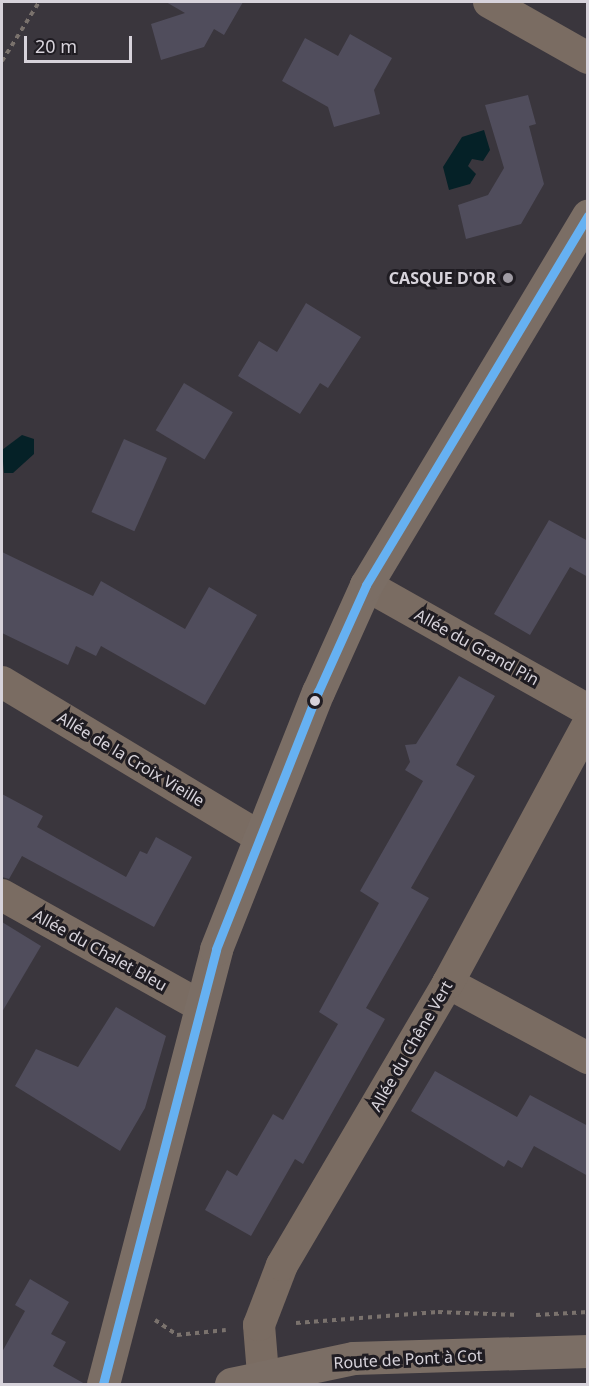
<!DOCTYPE html>
<meta charset="utf-8">
<style>
body{margin:0}
#map{position:relative;width:589px;height:1386px;overflow:hidden;background:#3a363d;font-family:"Noto Sans",sans-serif}
div>[style]{position:absolute}
.water>*{inset:0;background:#052127}
.building>*{inset:0;background:#504d5c;transform-origin:0 0}
.path>*{height:4px;margin-top:-2px;transform-origin:0;background:repeating-linear-gradient(90deg,#7a726d 0 4.5px,transparent 0 9px)}
.street>*{height:32px;margin:-16px;padding:0 16px;transform-origin:16px;border-radius:16px;background:#7a6c62}
.secondary>*{height:33px;margin:-16.5px;padding:0 16.5px;transform-origin:16.5px;border-radius:16.5px;background:#7b6e65}
.bus-1>*{height:9px;margin:-4.5px;padding:0 4.5px;transform-origin:4.5px;border-radius:4.5px;background:#66b1f2}
.dots>*{width:16px;height:16px;translate:-50% -50%;box-sizing:border-box;border:3px solid #1f1c22;border-radius:50%}
span{translate:-50% -50%;white-space:nowrap;text-align:center;line-height:1.15;-webkit-text-stroke:6px #1f1c22;paint-order:stroke}
.poi-label{font-size:16px;color:#d7d3db;font-weight:700}
.right{translate:-100% -50%;text-align:right}
.street-label{font-size:16px;color:#d7d3db}
.frame{position:absolute;inset:0;border:3px solid #d7d3db;pointer-events:none}
.scale{position:absolute;left:24px;top:36px;width:108px;height:27px;box-sizing:border-box;border:3px solid #d7d3db;border-top:0;padding-left:8px;font-size:18px;line-height:21px;white-space:nowrap;color:#d7d3db;-webkit-text-stroke:4px #1f1c22;paint-order:stroke}
</style>
<div id="map">
<div class="water">
<i style="clip-path:polygon(484px 130px,490px 150px,483px 161px,472px 159px,468px 166px,476px 174px,470px 184px,449px 190px,443px 167px,462px 137px)"></i>
<i style="clip-path:polygon(22px 435px,34px 439px,34px 454px,13px 473px,4px 473px,2px 450px)"></i>
</div>
<div class="building">
<i style="clip-path:polygon(166px 2px,243px 2px,224px 35px,214px 29px,204px 47px,161px 60px,151px 24px,185px 13px)"></i>
<i style="clip-path:polygon(350px 34px,392px 58px,374px 90px,380px 114px,334px 127px,328px 107px,282px 81px,305px 38px,338px 56px)"></i>
<i style="clip-path:polygon(528px 95px,536px 124px,529px 126px,544px 184px,521px 224px,466px 239px,458px 205px,488px 195px,504px 168px,485px 105px)"></i>
<i style="clip-path:polygon(306px 303px,361px 337px,328px 388px,320px 383px,300px 414px,238px 376px,259px 341px,277px 352px)"></i>
<i style="left:184px;top:383px;width:57px;height:55px;rotate:31deg"></i>
<i style="left:124px;top:439px;width:47px;height:80px;rotate:24deg"></i>
<i style="clip-path:polygon(549px 520px,588px 541px,588px 577px,570px 567px,530px 635px,494px 614px)"></i>
<i style="clip-path:polygon(2px 552px,93px 596px,101px 581px,185px 629px,209px 587px,257px 615px,205px 705px,101px 646px,96px 656px,76px 646px,68px 665px,2px 633px)"></i>
<i style="clip-path:polygon(459px 676px,495px 696px,456px 765px,475px 776px,411px 888px,429px 898px,366px 1008px,385px 1019px,303px 1164px,295px 1159px,251px 1236px,205px 1210px,227px 1170px,237px 1176px,273px 1114px,283px 1120px,338px 1024px,319px 1012px,379px 903px,360px 891px,423px 781px,405px 770px,410px 762px,405px 745px,416px 744px)"></i>
<i style="clip-path:polygon(2px 794px,43px 816px,37px 827px,126px 877px,140px 851px,147px 854px,156px 837px,192px 857px,154px 927px,22px 856px,9px 879px,2px 877px)"></i>
<i style="clip-path:polygon(2px 922px,41px 946px,2px 1012px)"></i>
<i style="clip-path:polygon(116px 1007px,166px 1036px,145px 1108px,120px 1151px,15px 1086px,36px 1049px,78px 1067px)"></i>
<i style="clip-path:polygon(435px 1071px,517px 1117px,530px 1095px,588px 1126px,588px 1176px,534px 1146px,522px 1168px,508px 1160px,504px 1167px,411px 1111px)"></i>
<i style="clip-path:polygon(30px 1279px,69px 1302px,51px 1334px,66px 1342px,53px 1366px,85px 1384px,2px 1384px,2px 1352px,25px 1311px,15px 1305px)"></i>
</div>
<div class="path">
<i style="left:2px;top:61px;width:70px;rotate:-57.9deg"></i>
<i style="left:536px;top:1315px;width:52px;rotate:-3.3deg"></i>
<i style="left:155px;top:1320px;width:27px;rotate:34deg"></i>
<i style="left:177px;top:1335px;width:49px;rotate:-5.8deg"></i>
<i style="left:296px;top:1323px;width:142px;rotate:-4.4deg"></i>
<i style="left:438px;top:1312px;width:81px;rotate:2.1deg"></i>
</div>
<div class="street">
<i style="left:489px;top:2px;width:114px;rotate:29.5deg"></i>
<i style="left:366px;top:585px;width:255px;rotate:29.4deg"></i>
<i style="left:2px;top:682px;width:301px;rotate:31deg"></i>
<i style="left:2px;top:895px;width:226px;rotate:29.2deg"></i>
<i style="left:448px;top:983px;width:159px;rotate:28.2deg"></i>
<i style="left:263px;top:1374px;width:49px;rotate:-94.7deg"></i>
<i style="left:259px;top:1325px;width:64px;rotate:-69deg"></i>
<i style="left:282px;top:1265px;width:327px;rotate:-59.5deg"></i>
<i style="left:448px;top:983px;width:294px;rotate:-61.6deg"></i>
</div>
<div class="secondary">
<i style="left:103px;top:1384px;width:449px;rotate:-75.4deg"></i>
<i style="left:216px;top:949px;width:277px;rotate:-68.4deg"></i>
<i style="left:318px;top:692px;width:117px;rotate:-65.8deg"></i>
<i style="left:366px;top:585px;width:431px;rotate:-59deg"></i>
<i style="left:231px;top:1384px;width:125px;rotate:-12deg"></i>
<i style="left:353px;top:1358px;width:235px;rotate:-1.7deg"></i>
</div>
<div class="bus-1">
<i style="left:103px;top:1384px;width:449px;rotate:-75.4deg"></i>
<i style="left:216px;top:949px;width:277px;rotate:-68.4deg"></i>
<i style="left:318px;top:692px;width:117px;rotate:-65.8deg"></i>
<i style="left:366px;top:585px;width:431px;rotate:-59deg"></i>
</div>
<div class="dots">
<i style="left:508px;top:278px;background:#a09ca4"></i>
<i style="left:315px;top:701px;background:#d7d3db"></i>
</div>
<div class="poi-label">
<span class="right" style="left:496px;top:278px">CASQUE D'OR</span>
</div>
<div class="street-label">
<span style="left:477px;top:647px;rotate:29deg">Allée du Grand Pin</span>
<span style="left:131px;top:759px;rotate:31deg">Allée de la Croix Vieille</span>
<span style="left:100px;top:950px;rotate:29deg">Allée du Chalet Bleu</span>
<span style="left:411px;top:1046px;rotate:-60deg">Allée du Chêne Vert</span>
<span style="left:408px;top:1359px;rotate:-3deg">Route de Pont à Cot</span>
</div>
<div class="frame"></div>
<div class="scale">20 m</div>
</div>
